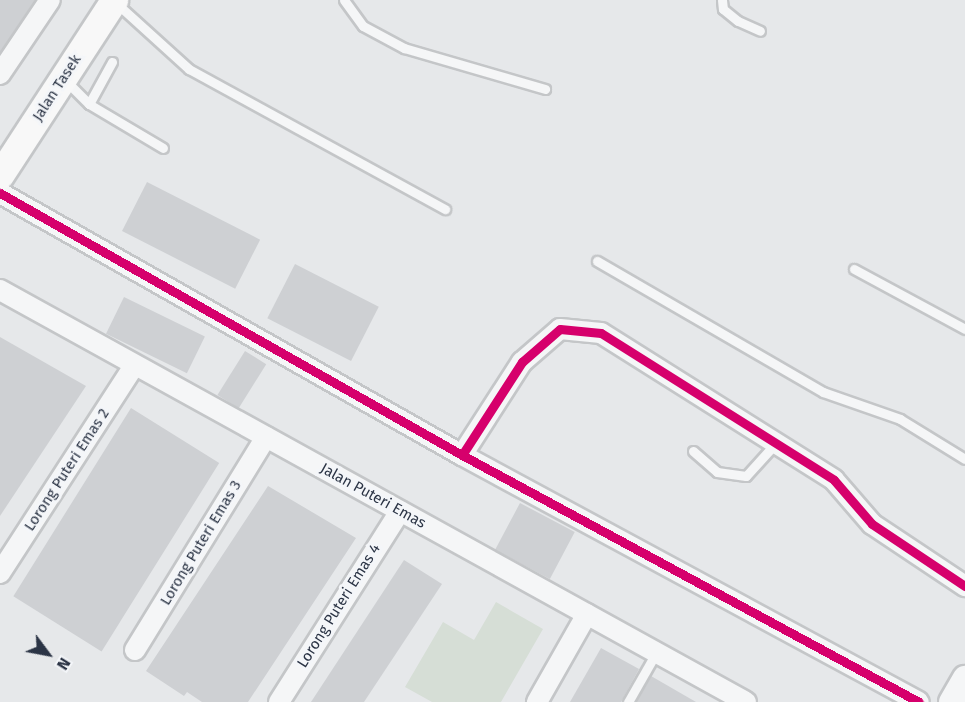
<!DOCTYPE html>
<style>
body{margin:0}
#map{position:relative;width:965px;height:702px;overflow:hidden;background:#e6e8ea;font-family:"Fira Sans",sans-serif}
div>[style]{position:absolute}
.green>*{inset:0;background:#d6ded6}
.building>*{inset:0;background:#ced0d3;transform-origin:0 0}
.roads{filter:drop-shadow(2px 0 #c4c6c8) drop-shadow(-2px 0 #c4c6c8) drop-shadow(0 2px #c4c6c8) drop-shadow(0 -2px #c4c6c8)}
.service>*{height:9px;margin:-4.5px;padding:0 4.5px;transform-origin:4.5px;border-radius:4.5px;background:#f5f6f7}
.minor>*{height:20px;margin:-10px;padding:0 10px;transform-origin:10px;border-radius:10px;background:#f5f6f7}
.tertiary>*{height:24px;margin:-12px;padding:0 12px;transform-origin:12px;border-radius:12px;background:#f5f6f7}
.secondary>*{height:27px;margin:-13.5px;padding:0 13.5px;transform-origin:13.5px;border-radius:13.5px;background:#f8f8f8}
.cycleway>*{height:9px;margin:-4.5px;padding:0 4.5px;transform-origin:4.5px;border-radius:4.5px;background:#d6006c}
span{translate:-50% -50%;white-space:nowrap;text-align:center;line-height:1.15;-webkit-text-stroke:6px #f4f6f9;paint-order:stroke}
.street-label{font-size:15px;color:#2b3445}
.north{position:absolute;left:18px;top:624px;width:60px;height:60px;-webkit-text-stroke:4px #f4f6f9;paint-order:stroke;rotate:122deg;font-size:16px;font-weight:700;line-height:24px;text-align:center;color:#2b3445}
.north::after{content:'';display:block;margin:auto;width:21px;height:27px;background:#2b3445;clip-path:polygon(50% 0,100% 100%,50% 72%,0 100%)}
</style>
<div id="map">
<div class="green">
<i style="clip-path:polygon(496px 602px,543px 629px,501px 702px,432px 702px,405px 687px,443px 622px,474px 640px)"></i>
</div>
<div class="building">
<i style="clip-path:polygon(0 0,35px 0,0 53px)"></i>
<i style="left:147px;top:182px;width:127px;height:55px;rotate:27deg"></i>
<i style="left:295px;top:264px;width:94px;height:61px;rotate:27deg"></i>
<i style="left:124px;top:297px;width:90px;height:41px;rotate:26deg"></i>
<i style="clip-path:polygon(0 337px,86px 386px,0 516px)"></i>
<i style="left:245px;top:351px;width:25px;height:52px;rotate:32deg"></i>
<i style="left:131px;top:408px;width:104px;height:222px;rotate:32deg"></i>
<i style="clip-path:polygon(268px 486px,356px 538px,248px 702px,202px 702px,187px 692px,184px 696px,146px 671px)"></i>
<i style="left:520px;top:503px;width:62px;height:53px;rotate:28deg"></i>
<i style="clip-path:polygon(404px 560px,442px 584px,364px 702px,311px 702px)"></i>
<i style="clip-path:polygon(601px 648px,639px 669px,621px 702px,570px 702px)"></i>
<i style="clip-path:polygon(651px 676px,696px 702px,636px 702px)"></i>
</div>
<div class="roads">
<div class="service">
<i style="left:344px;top:0;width:32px;rotate:54deg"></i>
<i style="left:363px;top:26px;width:47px;rotate:28.2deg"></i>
<i style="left:404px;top:48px;width:147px;rotate:16.2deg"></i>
<i style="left:722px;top:0;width:9px;rotate:84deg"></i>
<i style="left:723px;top:9px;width:19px;rotate:39deg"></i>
<i style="left:738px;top:21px;width:24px;rotate:24deg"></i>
<i style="left:115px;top:2px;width:100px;rotate:42.2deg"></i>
<i style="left:189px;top:69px;width:292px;rotate:28.7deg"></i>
<i style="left:65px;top:80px;width:34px;rotate:45deg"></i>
<i style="left:89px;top:104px;width:86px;rotate:30.7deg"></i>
<i style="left:89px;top:104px;width:48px;rotate:-61.3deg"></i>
<i style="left:597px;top:261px;width:261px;rotate:30.1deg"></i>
<i style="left:823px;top:392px;width:82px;rotate:19.3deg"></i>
<i style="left:900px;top:419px;width:76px;rotate:31.6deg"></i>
<i style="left:854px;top:269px;width:126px;rotate:28.4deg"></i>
<i style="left:693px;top:451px;width:32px;rotate:41deg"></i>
<i style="left:717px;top:472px;width:29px;rotate:8deg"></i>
<i style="left:746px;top:476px;width:43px;rotate:-47.8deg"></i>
<i style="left:628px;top:702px;width:56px;rotate:-60.3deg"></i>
</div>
<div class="minor">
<i style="left:0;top:74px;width:89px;rotate:-56deg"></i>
<i style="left:0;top:193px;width:531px;rotate:29.56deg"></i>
<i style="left:462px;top:455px;width:519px;rotate:28.39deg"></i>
<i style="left:0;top:290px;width:852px;rotate:28.91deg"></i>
<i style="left:462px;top:455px;width:111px;rotate:-57.2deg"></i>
<i style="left:522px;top:362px;width:50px;rotate:-41deg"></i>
<i style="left:560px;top:329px;width:41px;rotate:5.6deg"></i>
<i style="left:601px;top:333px;width:275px;rotate:32.2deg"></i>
<i style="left:834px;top:480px;width:58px;rotate:49.2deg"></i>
<i style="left:872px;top:524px;width:112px;rotate:33.7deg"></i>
<i style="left:0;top:573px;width:247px;rotate:-57.1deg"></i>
<i style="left:135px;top:650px;width:250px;rotate:-58.4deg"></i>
<i style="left:279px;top:702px;width:226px;rotate:-57.6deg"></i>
<i style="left:537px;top:702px;width:101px;rotate:-60.4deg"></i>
</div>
<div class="tertiary">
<i style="left:951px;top:702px;width:28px;rotate:-60deg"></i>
</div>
<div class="secondary">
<i style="left:0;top:175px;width:209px;rotate:-56.9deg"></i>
</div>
</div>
<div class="cycleway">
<i style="left:0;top:193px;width:531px;rotate:29.56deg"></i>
<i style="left:462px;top:455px;width:519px;rotate:28.39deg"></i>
<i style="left:462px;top:455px;width:111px;rotate:-57.2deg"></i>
<i style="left:522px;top:362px;width:50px;rotate:-41deg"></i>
<i style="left:560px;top:329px;width:41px;rotate:5.6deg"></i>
<i style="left:601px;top:333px;width:275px;rotate:32.2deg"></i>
<i style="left:834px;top:480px;width:58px;rotate:49.2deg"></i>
<i style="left:872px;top:524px;width:112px;rotate:33.7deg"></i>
</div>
<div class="street-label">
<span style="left:57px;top:88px;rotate:-57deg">Jalan Tasek</span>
<span style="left:67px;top:470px;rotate:-57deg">Lorong Puteri Emas 2</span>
<span style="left:373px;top:496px;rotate:29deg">Jalan Puteri Emas</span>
<span style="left:201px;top:543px;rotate:-59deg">Lorong Puteri Emas 3</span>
<span style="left:339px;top:606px;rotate:-58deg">Lorong Puteri Emas 4</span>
</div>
<div class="north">N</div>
</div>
